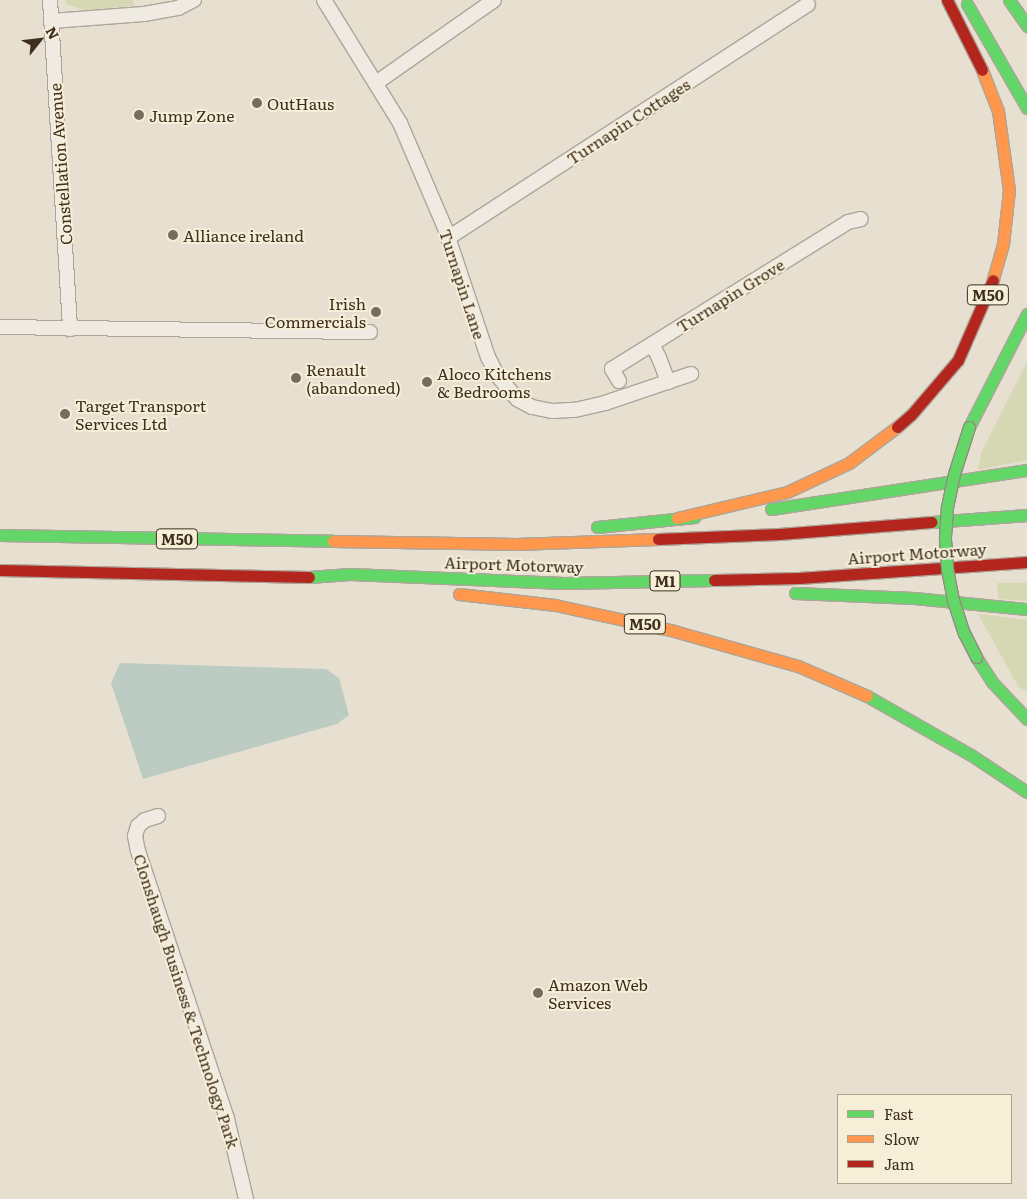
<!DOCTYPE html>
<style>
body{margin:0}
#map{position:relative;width:1027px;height:1199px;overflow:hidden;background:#e7e0d1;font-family:Literata,serif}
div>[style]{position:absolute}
.green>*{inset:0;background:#d6d7b3}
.water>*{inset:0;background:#bcccc2}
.roads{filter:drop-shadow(1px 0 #ada599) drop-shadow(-1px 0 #ada599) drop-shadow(0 1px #ada599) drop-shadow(0 -1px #ada599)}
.street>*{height:14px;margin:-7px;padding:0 7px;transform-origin:7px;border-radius:7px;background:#efebe3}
.fast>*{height:11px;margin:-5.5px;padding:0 5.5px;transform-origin:5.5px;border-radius:5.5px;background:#63d668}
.slow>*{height:11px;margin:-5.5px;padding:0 5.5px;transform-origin:5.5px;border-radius:5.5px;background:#ff974d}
.jam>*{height:11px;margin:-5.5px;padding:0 5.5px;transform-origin:5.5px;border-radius:5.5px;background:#b3261e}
.bridges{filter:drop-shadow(1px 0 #928b80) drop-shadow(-1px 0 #928b80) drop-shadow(0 1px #928b80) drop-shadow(0 -1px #928b80)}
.fast-bridge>*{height:11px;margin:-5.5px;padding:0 5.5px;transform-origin:5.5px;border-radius:5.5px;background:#63d668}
.dots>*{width:14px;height:14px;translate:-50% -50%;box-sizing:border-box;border:2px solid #f7eed8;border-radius:50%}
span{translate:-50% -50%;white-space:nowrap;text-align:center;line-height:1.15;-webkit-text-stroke:4px #f7eed8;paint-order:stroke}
.shield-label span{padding:1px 4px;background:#f7eed8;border:1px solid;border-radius:4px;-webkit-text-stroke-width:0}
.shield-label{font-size:15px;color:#3d2e20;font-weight:700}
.poi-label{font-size:16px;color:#3d2e20}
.left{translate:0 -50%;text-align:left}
.right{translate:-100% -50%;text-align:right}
.street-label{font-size:16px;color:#3d2e20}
.legend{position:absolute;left:837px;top:1094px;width:175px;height:90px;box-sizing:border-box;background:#f7eed8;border:1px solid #ada18e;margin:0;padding:6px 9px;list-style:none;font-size:15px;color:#3d2e20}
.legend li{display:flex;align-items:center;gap:10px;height:25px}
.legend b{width:25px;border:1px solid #ada18e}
.north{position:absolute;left:15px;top:15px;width:50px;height:50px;-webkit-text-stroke:4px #f7eed8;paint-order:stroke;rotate:61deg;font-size:14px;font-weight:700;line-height:20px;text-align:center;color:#3d2e20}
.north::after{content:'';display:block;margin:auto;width:18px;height:22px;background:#3d2e20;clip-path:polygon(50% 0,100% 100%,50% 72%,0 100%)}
</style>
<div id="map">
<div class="green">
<i style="clip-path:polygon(65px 0,133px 0,134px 6px,86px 10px,67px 5px)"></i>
<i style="clip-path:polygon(1027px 362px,1027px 460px,978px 470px,981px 453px)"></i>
<i style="clip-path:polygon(997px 583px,1027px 583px,1027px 601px,998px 599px)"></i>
<i style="clip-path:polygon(978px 614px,1027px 620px,1027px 692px,1018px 686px)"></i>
</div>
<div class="water">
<i style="clip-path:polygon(120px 663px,326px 669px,339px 678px,349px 715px,337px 724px,143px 779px,111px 683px)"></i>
</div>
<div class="roads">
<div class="street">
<i style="left:50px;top:0;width:330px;rotate:86.5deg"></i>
<i style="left:324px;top:0;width:145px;rotate:58.3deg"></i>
<i style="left:400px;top:123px;width:114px;rotate:66.8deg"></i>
<i style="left:445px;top:228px;width:136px;rotate:71.6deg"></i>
<i style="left:488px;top:357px;width:20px;rotate:63deg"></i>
<i style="left:497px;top:375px;width:31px;rotate:50deg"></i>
<i style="left:517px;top:399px;width:17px;rotate:28deg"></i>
<i style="left:532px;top:407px;width:21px;rotate:11deg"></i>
<i style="left:553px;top:411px;width:22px;rotate:-3deg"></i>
<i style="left:575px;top:410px;width:31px;rotate:-13deg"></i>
<i style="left:605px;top:403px;width:91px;rotate:-18.6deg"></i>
<i style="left:52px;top:21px;width:92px;rotate:-4.4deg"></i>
<i style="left:144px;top:14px;width:35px;rotate:-10deg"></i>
<i style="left:178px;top:8px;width:18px;rotate:-27deg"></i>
<i style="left:376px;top:83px;width:144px;rotate:-35.1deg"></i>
<i style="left:448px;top:238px;width:429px;rotate:-33deg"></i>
<i style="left:0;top:327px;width:370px;rotate:0.8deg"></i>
<i style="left:652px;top:344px;width:16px;rotate:63deg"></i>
<i style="left:659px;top:358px;width:26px;rotate:69deg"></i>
<i style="left:619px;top:381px;width:14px;rotate:-120deg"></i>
<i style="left:612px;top:369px;width:278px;rotate:-31.9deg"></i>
<i style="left:848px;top:222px;width:13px;rotate:-13deg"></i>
<i style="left:158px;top:816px;width:14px;rotate:163deg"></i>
<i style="left:145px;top:820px;width:9px;rotate:139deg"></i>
<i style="left:138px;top:826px;width:10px;rotate:107deg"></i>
<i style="left:135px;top:836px;width:15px;rotate:79deg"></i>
<i style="left:138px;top:851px;width:282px;rotate:71.6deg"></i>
<i style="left:227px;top:1119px;width:82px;rotate:76.6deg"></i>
</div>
<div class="fast">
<i style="left:1009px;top:0;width:32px;rotate:55deg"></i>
<i style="left:967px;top:4px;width:120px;rotate:60deg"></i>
<i style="left:969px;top:427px;width:127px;rotate:-62.8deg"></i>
<i style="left:771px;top:509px;width:259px;rotate:-8.7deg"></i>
<i style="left:932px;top:522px;width:95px;rotate:-4.2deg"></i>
<i style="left:597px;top:527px;width:98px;rotate:-5.9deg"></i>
<i style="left:0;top:535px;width:333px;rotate:1deg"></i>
<i style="left:309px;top:577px;width:41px;rotate:-4.2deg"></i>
<i style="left:350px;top:574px;width:214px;rotate:2.4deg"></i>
<i style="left:564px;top:583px;width:150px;rotate:-1.1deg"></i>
<i style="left:795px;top:593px;width:119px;rotate:2.4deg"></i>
<i style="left:914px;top:598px;width:114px;rotate:5.6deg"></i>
<i style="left:976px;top:657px;width:30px;rotate:57deg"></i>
<i style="left:992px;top:682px;width:51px;rotate:46.6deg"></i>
<i style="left:867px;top:696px;width:120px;rotate:29.6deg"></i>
<i style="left:971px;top:755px;width:67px;rotate:33.5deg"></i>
</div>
<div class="slow">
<i style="left:982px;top:70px;width:44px;rotate:68.7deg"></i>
<i style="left:998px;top:111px;width:80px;rotate:82.1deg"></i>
<i style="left:1009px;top:190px;width:54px;rotate:96.3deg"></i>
<i style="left:1003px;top:244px;width:37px;rotate:106deg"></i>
<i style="left:677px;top:518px;width:113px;rotate:-13.3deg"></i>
<i style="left:787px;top:492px;width:68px;rotate:-25.1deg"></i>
<i style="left:849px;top:463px;width:60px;rotate:-36.9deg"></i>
<i style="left:333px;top:541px;width:183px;rotate:0.9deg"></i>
<i style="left:516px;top:544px;width:142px;rotate:-2deg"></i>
<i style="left:459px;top:594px;width:97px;rotate:6.5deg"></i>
<i style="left:555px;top:605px;width:122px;rotate:12.3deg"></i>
<i style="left:674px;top:631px;width:129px;rotate:15.8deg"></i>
<i style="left:798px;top:666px;width:75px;rotate:23.5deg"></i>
</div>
<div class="jam">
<i style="left:947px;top:0;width:78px;rotate:63.4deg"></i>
<i style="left:897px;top:427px;width:18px;rotate:-41deg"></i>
<i style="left:911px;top:415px;width:72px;rotate:-49.5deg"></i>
<i style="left:958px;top:360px;width:87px;rotate:-66.4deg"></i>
<i style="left:658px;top:539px;width:121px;rotate:-2.4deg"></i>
<i style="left:779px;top:534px;width:153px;rotate:-4.5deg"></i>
<i style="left:0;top:570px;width:309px;rotate:1.3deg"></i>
<i style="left:714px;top:580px;width:85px;rotate:-1.3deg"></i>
<i style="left:799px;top:578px;width:229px;rotate:-4deg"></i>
</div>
</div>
<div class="bridges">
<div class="fast-bridge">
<i style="left:969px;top:427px;width:49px;rotate:107.7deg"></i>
<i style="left:954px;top:474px;width:35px;rotate:102deg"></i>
<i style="left:947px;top:508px;width:31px;rotate:94deg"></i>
<i style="left:945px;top:539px;width:30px;rotate:86deg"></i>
<i style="left:947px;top:569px;width:32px;rotate:79deg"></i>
<i style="left:953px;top:600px;width:35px;rotate:72deg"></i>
<i style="left:964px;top:633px;width:27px;rotate:63deg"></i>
</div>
</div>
<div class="dots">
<i style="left:257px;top:103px;background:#786c5e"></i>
<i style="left:139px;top:115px;background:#786c5e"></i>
<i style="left:173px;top:235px;background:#786c5e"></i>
<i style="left:376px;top:312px;background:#786c5e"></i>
<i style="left:296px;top:378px;background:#786c5e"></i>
<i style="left:427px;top:382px;background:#786c5e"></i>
<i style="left:65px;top:414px;background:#786c5e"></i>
<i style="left:538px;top:993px;background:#786c5e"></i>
</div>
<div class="shield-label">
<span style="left:988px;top:295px">M50</span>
<span style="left:177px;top:539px">M50</span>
<span style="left:665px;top:581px">M1</span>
<span style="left:645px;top:624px">M50</span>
</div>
<div class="poi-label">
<span class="left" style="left:267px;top:103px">OutHaus</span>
<span class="left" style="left:149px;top:115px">Jump Zone</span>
<span class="left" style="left:183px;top:235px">Alliance ireland</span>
<span class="right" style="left:366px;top:312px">Irish<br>Commercials</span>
<span class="left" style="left:306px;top:378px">Renault<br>(abandoned)</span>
<span class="left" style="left:437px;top:382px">Aloco Kitchens<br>&amp; Bedrooms</span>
<span class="left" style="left:75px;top:414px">Target Transport<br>Services Ltd</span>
<span class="left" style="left:548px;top:993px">Amazon Web<br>Services</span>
</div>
<div class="street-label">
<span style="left:628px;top:121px;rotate:-33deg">Turnapin Cottages</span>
<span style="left:60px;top:164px;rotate:-94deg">Constellation Avenue</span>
<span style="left:463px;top:284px;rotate:72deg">Turnapin Lane</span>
<span style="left:730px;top:295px;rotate:-32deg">Turnapin Grove</span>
<span style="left:917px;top:553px;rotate:-4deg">Airport Motorway</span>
<span style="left:514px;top:564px;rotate:2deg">Airport Motorway</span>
<span style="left:187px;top:1001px;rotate:72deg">Clonshaugh Business &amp; Technology Park</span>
</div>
<ul class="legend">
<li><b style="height:6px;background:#63d668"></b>Fast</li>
<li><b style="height:6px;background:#ff974d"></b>Slow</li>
<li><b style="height:6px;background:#b3261e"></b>Jam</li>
</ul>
<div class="north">N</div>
</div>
